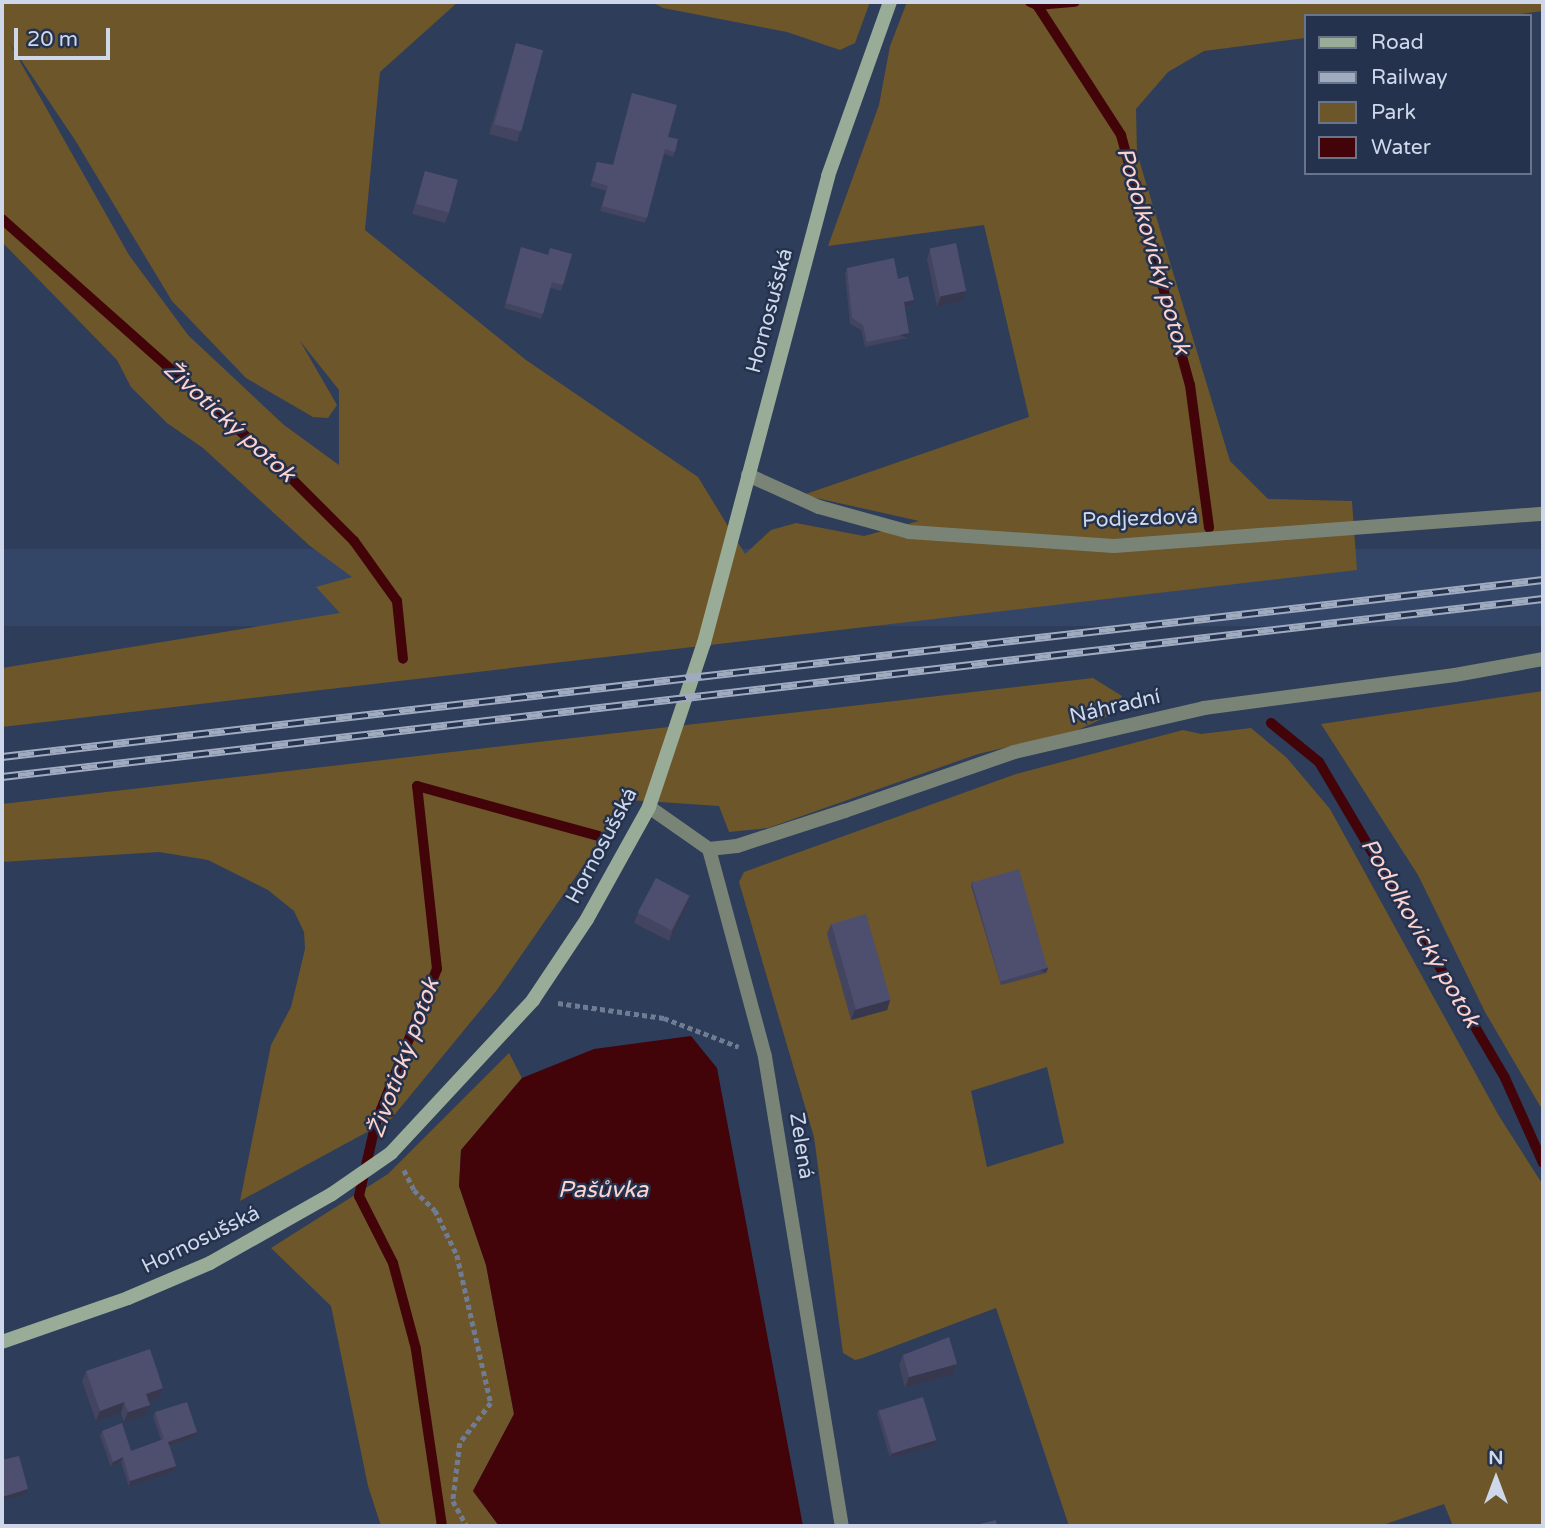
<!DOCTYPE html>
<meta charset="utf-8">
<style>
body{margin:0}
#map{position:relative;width:1545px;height:1528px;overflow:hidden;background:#2e3d59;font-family:"Varela Round",sans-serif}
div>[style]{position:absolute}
.built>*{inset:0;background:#344668;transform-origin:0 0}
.green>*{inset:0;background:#6d5629}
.water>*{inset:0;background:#420409}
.stream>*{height:10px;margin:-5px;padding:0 5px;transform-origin:5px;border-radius:5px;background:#420409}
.path>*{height:4.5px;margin-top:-2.25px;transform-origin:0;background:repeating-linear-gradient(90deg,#707c94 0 5px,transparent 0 8.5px)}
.street>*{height:14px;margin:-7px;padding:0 7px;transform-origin:7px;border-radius:7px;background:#798477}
.secondary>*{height:14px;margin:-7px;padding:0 7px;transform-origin:7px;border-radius:7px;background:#99ac98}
.rail>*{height:8px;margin-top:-4px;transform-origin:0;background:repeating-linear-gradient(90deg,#24324d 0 16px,#a0abc0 0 32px);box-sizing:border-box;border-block:2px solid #a0abc0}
.wall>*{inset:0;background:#43445f}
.shaded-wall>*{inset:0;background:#37374e;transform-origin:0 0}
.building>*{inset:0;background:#4e4f6f;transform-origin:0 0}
span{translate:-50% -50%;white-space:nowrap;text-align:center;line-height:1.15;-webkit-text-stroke:5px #24324d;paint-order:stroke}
.street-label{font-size:21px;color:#cfd8ea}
.water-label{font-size:23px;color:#fdd2cf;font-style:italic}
.frame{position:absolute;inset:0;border:4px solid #cfd8ea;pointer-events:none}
.legend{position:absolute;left:1304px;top:14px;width:228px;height:161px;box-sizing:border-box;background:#24324d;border:2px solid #68748c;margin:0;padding:9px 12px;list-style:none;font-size:21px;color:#cfd8ea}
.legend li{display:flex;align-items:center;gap:14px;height:35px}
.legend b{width:35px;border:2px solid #68748c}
.north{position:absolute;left:1461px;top:1444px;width:70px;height:70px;-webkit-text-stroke:5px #24324d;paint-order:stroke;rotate:0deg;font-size:19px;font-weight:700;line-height:28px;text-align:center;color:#cfd8ea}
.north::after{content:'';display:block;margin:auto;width:24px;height:32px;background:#cfd8ea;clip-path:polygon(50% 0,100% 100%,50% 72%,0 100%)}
.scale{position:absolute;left:14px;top:28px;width:96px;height:32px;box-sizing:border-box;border:4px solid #cfd8ea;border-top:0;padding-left:9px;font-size:21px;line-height:24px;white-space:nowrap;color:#cfd8ea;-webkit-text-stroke:5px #24324d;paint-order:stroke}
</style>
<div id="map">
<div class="built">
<i style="left:1543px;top:549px;width:77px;height:1551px;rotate:90deg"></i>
</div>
<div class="green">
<i style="clip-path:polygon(evenodd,2px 2px,458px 2px,380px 72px,365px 230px,526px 360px,698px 477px,745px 554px,771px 530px,796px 523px,864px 536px,919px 521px,803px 495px,1029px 417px,984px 225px,828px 246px,879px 105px,890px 46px,907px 2px,1543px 2px,1543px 11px,1505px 16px,1305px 16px,1305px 38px,1204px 51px,1168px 72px,1136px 109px,1137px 153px,1230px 461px,1268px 499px,1352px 501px,1357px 570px,2px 727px,2px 668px,340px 613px,316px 587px,352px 577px,310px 546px,203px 448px,167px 423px,131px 387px,117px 360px,2px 242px,2px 2px,9px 42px,75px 140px,172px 301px,246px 378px,313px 417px,328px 418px,337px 405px,300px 341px,339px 390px,339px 465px,284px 425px,188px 335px,129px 255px,9px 42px)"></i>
<i style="clip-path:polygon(652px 2px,870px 2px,855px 43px,840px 50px,787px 32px,663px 8px)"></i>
<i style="clip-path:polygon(1093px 678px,1122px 696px,1110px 715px,1076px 731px,978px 754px,768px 828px,729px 832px,719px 806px,629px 800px,497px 990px,391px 1119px,240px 1201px,271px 1045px,291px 1007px,305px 949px,304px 932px,294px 911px,268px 890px,208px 860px,159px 852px,2px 862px,2px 804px)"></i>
<i style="clip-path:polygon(1543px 691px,1543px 1111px,1485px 1012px,1418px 875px,1321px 724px)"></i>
<i style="clip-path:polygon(evenodd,1251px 728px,1287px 758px,1330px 809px,1499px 1116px,1543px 1185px,1543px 1526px,1453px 1526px,1444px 1504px,1380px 1526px,1069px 1526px,996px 1308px,863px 1358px,855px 1360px,843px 1353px,814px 1137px,739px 882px,744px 872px,1016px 774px,1183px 730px,1201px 734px,1251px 728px,1047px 1067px,1064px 1143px,987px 1167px,971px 1091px,1047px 1067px)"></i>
<i style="clip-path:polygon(509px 1053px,522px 1078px,461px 1150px,459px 1186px,486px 1265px,514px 1414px,473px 1491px,499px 1526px,381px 1526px,368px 1486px,331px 1306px,271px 1248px,388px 1174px)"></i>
</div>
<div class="water">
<i style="clip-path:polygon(691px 1036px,717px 1068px,803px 1526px,499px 1526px,473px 1491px,514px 1414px,486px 1265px,459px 1186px,461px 1150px,522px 1078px,594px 1049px)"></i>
</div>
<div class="stream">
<i style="left:1030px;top:2px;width:8px;rotate:23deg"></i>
<i style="left:1037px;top:5px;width:155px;rotate:57.1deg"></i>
<i style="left:1121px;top:135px;width:259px;rotate:74.6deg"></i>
<i style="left:1190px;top:385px;width:144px;rotate:82.4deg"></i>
<i style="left:1037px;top:5px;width:38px;rotate:-5deg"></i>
<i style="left:2px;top:219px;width:365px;rotate:41.7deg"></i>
<i style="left:275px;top:462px;width:112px;rotate:45deg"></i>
<i style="left:354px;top:541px;width:74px;rotate:54.4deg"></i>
<i style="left:397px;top:601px;width:58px;rotate:84.1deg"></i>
<i style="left:1271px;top:723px;width:62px;rotate:39.1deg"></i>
<i style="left:1319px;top:762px;width:367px;rotate:59.5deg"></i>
<i style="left:1505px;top:1078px;width:93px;rotate:65.9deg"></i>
<i style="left:442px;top:1526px;width:179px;rotate:-98.4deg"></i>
<i style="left:416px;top:1349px;width:89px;rotate:-105deg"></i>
<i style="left:393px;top:1263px;width:75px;rotate:-116.9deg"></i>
<i style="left:359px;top:1196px;width:76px;rotate:-77.1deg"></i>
<i style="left:376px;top:1122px;width:165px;rotate:-68.3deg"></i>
<i style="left:437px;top:969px;width:184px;rotate:-96.2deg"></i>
<i style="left:417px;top:786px;width:188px;rotate:15.4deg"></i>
</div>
<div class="path">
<i style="left:558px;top:1003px;width:107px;rotate:8.1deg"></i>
<i style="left:664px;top:1018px;width:80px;rotate:21.1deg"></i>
<i style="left:404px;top:1170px;width:22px;rotate:63deg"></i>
<i style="left:414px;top:1190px;width:29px;rotate:44deg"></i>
<i style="left:435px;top:1210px;width:50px;rotate:63.9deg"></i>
<i style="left:457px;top:1255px;width:152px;rotate:77.1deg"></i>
<i style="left:491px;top:1403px;width:51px;rotate:127.8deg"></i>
<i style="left:460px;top:1443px;width:58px;rotate:96.9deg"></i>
<i style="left:453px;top:1501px;width:29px;rotate:61deg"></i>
</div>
<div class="street">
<i style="left:748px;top:475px;width:78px;rotate:24.3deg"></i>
<i style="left:819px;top:507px;width:93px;rotate:15.5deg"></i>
<i style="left:909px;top:532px;width:205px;rotate:3.9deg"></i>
<i style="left:1114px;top:546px;width:430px;rotate:-4.3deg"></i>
<i style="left:649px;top:807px;width:73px;rotate:35deg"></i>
<i style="left:709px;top:849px;width:215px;rotate:74.9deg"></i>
<i style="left:765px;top:1057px;width:475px;rotate:80.7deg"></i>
<i style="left:709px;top:849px;width:28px;rotate:-6deg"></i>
<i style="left:737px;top:846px;width:114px;rotate:-18deg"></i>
<i style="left:845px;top:811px;width:179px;rotate:-19.2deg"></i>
<i style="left:1014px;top:752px;width:195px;rotate:-13deg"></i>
<i style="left:1204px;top:708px;width:253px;rotate:-7.5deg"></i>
<i style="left:1455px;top:675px;width:89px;rotate:-10.3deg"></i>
</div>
<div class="secondary">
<i style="left:2px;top:1342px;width:133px;rotate:-19.2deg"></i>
<i style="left:128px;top:1298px;width:89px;rotate:-23.1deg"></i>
<i style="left:210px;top:1263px;width:140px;rotate:-29.5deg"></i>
<i style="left:332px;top:1194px;width:72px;rotate:-34.8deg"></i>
<i style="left:391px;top:1153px;width:209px;rotate:-47.1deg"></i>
<i style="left:533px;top:1000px;width:97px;rotate:-56.3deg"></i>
<i style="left:587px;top:919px;width:128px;rotate:-61deg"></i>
<i style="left:649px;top:807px;width:173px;rotate:-71.5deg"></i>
<i style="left:704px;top:643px;width:483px;rotate:-75.1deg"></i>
<i style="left:828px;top:176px;width:185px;rotate:-70.4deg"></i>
</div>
<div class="rail">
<i style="left:2px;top:757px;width:1551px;rotate:-6.55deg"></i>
<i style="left:2px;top:777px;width:1551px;rotate:-6.59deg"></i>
</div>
<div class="wall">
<i style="clip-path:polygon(516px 43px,520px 132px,517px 142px,489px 134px)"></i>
<i style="clip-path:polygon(668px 137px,675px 152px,673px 157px,664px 154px,645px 223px,600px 211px,606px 191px,590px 186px,597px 162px,613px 165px)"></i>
<i style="clip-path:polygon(425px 171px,449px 213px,445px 223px,412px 214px)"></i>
<i style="clip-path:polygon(521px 247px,548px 255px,572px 254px,561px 291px,550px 288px,541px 319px,504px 308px)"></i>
<i style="clip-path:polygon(930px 249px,962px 301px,937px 307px,927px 259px)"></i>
<i style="clip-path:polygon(847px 268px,898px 279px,912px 305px,904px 307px,909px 333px,907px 338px,865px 347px,861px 330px,850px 324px,845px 274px)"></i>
<i style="clip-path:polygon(972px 881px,1048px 968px,1046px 973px,1001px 985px,971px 886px)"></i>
<i style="clip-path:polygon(690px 896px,687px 907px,669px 941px,634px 923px,638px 913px)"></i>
<i style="clip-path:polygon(831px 924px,890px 1000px,887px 1010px,851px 1020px,827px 934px)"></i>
<i style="clip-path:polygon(903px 1355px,957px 1364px,953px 1374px,905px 1388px,899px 1365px)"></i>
<i style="clip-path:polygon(86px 1371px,163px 1388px,160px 1398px,149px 1402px,150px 1405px,146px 1415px,124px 1422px,121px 1413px,96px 1421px,82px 1381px)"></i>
<i style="clip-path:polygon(879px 1409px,936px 1440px,934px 1446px,890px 1458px,877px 1414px)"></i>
<i style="clip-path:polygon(155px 1412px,197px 1432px,195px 1437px,170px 1446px,176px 1466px,174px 1471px,129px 1487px,121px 1462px,111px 1467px,100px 1436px,102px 1431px,131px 1451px,161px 1440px,153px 1417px)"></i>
</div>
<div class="shaded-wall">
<i style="clip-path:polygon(966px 291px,962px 301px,937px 307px,941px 296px)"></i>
<i style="clip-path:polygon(914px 300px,912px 305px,902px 307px,904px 302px)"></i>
<i style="left:909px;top:333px;width:5px;height:43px;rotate:112deg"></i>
<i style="clip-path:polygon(690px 896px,687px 907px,669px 941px,673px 930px)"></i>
<i style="left:1048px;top:968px;width:5px;height:47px;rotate:112deg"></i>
<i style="clip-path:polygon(890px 1000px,887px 1010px,851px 1020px,855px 1010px)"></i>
<i style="clip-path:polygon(957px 1364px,953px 1374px,905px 1388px,909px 1377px)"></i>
<i style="clip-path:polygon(163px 1388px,160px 1398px,142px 1404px,146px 1394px)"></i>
<i style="clip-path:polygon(124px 1402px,121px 1413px,96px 1421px,100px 1411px)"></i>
<i style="clip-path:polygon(150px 1405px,146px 1415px,124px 1422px,128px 1412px)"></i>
<i style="clip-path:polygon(197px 1432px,195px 1437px,166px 1447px,168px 1442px)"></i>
<i style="clip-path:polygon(936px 1440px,934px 1446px,890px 1458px,892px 1453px)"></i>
<i style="clip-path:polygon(123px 1457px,121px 1462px,111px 1467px,113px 1462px)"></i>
<i style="clip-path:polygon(176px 1466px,174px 1471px,129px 1487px,130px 1481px)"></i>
<i style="clip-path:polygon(28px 1489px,26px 1494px,2px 1501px,2px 1497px)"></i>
</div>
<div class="building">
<i style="left:516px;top:43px;width:28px;height:84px;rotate:15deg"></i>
<i style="clip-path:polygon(632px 93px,677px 105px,668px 137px,678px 139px,675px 152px,665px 149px,647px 218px,602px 206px,608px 186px,592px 181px,597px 162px,613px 165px)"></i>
<i style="left:425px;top:171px;width:34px;height:34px;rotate:15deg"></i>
<i style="left:956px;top:243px;width:49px;height:27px;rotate:78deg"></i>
<i style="clip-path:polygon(521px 247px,548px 255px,550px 248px,572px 254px,563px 285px,552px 282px,543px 314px,506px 303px)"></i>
<i style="clip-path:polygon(894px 258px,898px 279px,908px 276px,914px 300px,904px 302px,909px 333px,867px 342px,863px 325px,852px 318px,847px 268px)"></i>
<i style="left:1019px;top:869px;width:103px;height:49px;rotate:74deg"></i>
<i style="left:656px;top:878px;width:38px;height:39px;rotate:28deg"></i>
<i style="left:866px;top:914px;width:89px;height:36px;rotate:74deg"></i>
<i style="clip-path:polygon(949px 1337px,957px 1364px,909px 1377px,903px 1355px)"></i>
<i style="clip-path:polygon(150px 1349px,163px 1388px,146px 1394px,150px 1405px,128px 1412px,124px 1402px,100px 1411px,86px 1371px)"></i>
<i style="left:923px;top:1397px;width:45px;height:46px;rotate:73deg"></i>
<i style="clip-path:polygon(187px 1402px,197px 1432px,168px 1442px,176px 1466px,130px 1481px,123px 1457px,113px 1462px,102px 1431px,122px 1423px,131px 1451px,164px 1439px,155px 1412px)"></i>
<i style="clip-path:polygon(19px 1456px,28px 1489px,2px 1497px,2px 1460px)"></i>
<i style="clip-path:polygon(996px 1520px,997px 1526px,972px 1526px)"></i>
</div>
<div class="street-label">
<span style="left:770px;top:311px;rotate:-75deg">Hornosušská</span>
<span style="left:1140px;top:519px;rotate:-2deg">Podjezdová</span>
<span style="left:1115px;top:707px;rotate:-13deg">Náhradní</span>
<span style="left:602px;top:846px;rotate:-62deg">Hornosušská</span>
<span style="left:801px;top:1146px;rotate:81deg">Zelená</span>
<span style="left:201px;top:1240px;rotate:-26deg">Hornosušská</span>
</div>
<div class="water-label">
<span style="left:1153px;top:251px;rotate:74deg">Podolkovický potok</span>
<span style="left:229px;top:422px;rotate:42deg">Životický potok</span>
<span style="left:1420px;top:933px;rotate:60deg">Podolkovický potok</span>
<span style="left:404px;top:1058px;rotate:-70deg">Životický potok</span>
<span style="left:603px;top:1190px">Pašůvka</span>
</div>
<div class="frame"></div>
<ul class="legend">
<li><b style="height:9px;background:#99ac98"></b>Road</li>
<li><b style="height:9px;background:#a0abc0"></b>Railway</li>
<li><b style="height:19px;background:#6d5629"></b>Park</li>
<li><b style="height:19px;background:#420409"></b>Water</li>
</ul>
<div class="north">N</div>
<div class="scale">20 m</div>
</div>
